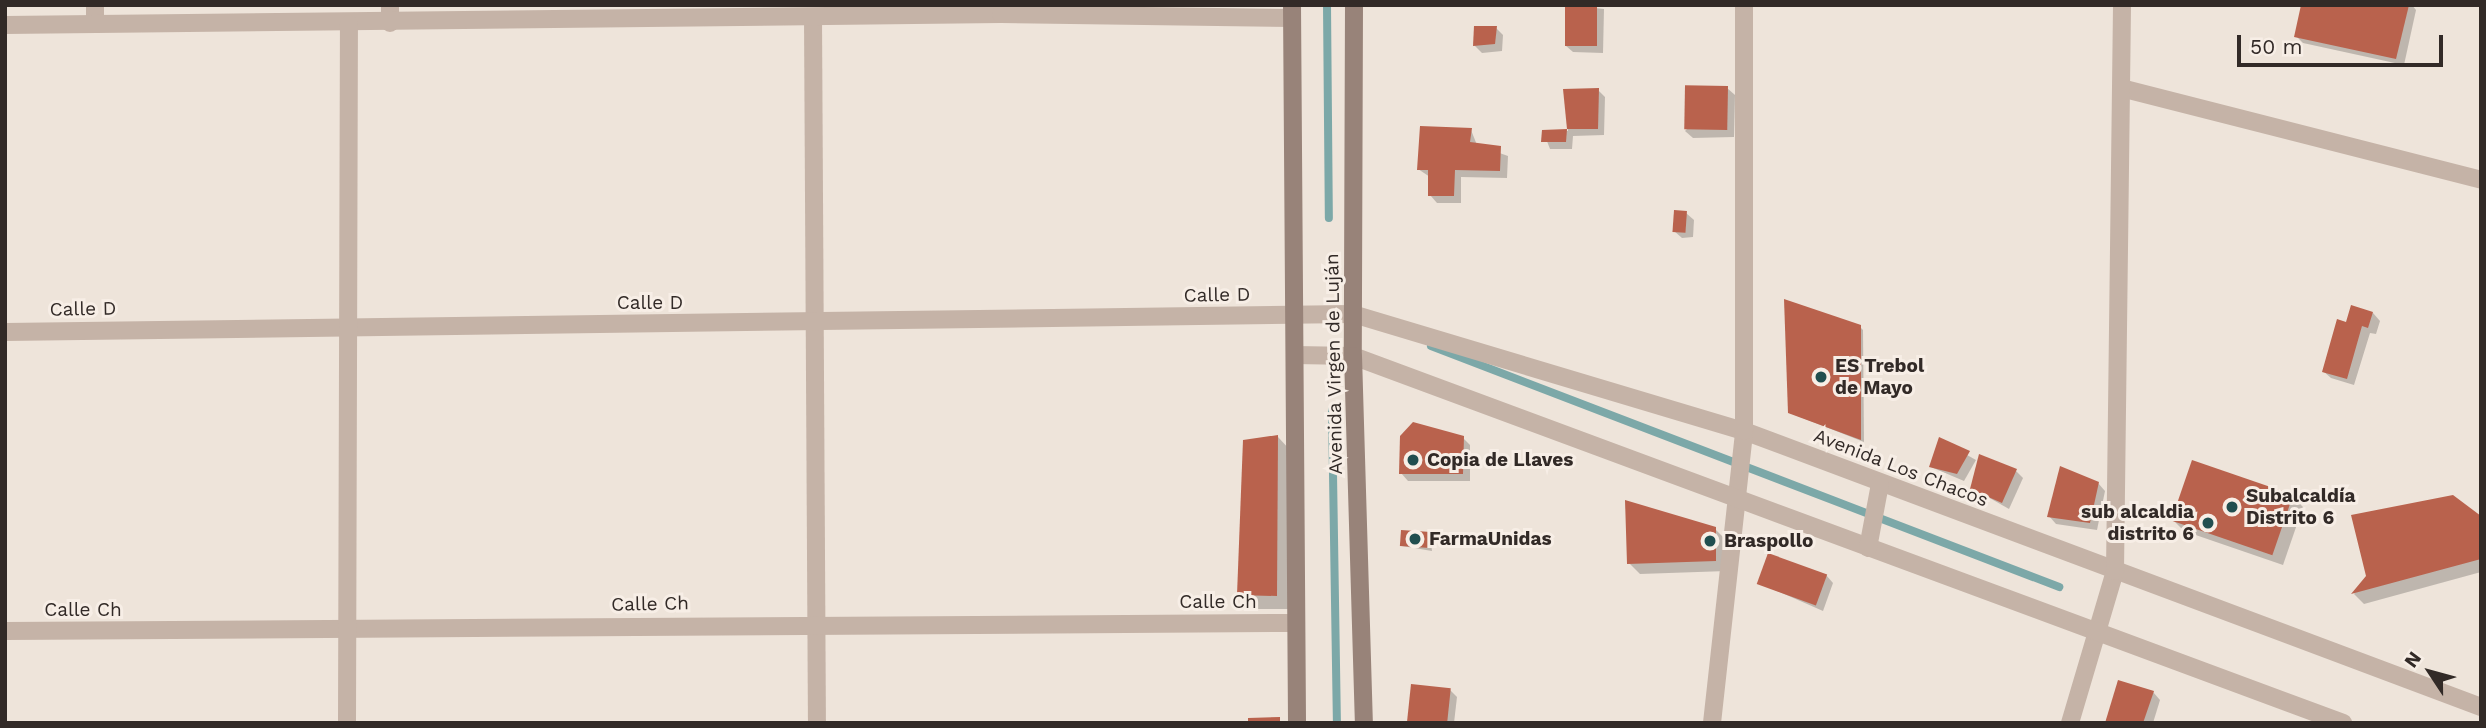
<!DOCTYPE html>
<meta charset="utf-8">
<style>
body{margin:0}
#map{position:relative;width:2486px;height:728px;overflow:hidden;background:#eee4da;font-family:"Work Sans",sans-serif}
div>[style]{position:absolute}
.shadow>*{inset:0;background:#0003}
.stream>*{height:8px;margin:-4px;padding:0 4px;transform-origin:4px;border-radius:4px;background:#7ca8a8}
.building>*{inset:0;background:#b9624d;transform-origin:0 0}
.minor>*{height:18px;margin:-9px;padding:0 9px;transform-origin:9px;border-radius:9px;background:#c5b3a7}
.tertiary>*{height:18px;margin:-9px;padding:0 9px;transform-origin:9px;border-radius:9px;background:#c5b3a7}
.secondary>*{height:18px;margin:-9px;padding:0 9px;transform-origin:9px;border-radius:9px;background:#988379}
.dots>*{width:19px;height:19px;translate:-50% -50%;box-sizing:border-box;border:4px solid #f7eee6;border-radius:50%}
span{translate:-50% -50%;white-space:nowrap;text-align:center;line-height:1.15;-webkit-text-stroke:6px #f7eee6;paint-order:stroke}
.street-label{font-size:19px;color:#322a27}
.poi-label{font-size:19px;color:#322a27;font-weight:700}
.left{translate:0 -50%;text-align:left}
.right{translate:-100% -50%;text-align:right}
.frame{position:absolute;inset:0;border:7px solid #322a27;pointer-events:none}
.north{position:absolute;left:2395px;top:637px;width:70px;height:70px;-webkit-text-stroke:5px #f7eee6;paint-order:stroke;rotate:306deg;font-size:19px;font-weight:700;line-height:28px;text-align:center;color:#322a27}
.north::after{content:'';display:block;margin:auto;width:24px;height:32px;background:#322a27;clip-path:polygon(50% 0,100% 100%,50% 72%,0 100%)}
.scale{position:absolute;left:2237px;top:35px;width:206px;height:32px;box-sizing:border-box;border:4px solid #322a27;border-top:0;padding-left:9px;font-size:21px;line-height:24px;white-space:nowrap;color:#322a27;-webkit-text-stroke:5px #f7eee6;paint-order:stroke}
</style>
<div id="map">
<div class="shadow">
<i style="clip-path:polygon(1567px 5px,1604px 9px,1603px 53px,1573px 52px,1565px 45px)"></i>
<i style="clip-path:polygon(2303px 5px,2412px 5px,2416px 10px,2404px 65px,2303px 43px,2296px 36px)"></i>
<i style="clip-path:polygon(1496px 28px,1503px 35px,1502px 51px,1482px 53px,1474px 45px)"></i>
<i style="clip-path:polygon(1727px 88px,1735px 95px,1734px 137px,1693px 138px,1685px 131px)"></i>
<i style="clip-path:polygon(1598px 90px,1605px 97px,1604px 135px,1573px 136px,1572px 149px,1550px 149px,1543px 131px,1568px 131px,1565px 91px)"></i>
<i style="clip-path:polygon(1471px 130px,1477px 145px,1508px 156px,1507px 178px,1461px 177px,1461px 203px,1437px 203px,1430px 195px,1430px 177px,1418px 169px)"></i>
<i style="clip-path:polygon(1686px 213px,1694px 220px,1693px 237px,1682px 238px,1674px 231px)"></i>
<i style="clip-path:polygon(2373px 313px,2380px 321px,2376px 334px,2370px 333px,2354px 385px,2331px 378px,2323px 371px,2347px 324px)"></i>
<i style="clip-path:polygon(1860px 327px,1863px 330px,1864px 442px,1790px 413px)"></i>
<i style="clip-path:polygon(1278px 437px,1291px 451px,1290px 609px,1253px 609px,1239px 595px)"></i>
<i style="clip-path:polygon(1463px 438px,1470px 445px,1470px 481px,1408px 481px,1401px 473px)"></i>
<i style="clip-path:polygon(1940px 440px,1976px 460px,1964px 481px,1931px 467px)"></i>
<i style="clip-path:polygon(2016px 471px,2023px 478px,2009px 509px,1972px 488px)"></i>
<i style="clip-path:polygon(2098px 483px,2105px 491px,2097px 530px,2056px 524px,2049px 516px)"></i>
<i style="clip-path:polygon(2292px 496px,2303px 507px,2283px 565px,2184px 531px,2173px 520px)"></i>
<i style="clip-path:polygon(2481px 518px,2481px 572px,2364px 604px,2354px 594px,2368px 576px)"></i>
<i style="clip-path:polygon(1715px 529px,1726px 540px,1727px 571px,1640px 574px,1629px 563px)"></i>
<i style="clip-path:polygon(1430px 534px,1432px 551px,1402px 546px)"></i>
<i style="clip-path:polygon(1826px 575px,1833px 583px,1823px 611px,1759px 583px)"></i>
<i style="clip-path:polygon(1450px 690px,1457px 697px,1454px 723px,1408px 723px)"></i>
<i style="clip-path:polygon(2153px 692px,2160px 700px,2153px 723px,2107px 723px)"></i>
</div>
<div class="stream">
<i style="left:1327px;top:5px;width:213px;rotate:89.5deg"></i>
<i style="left:1431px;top:346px;width:673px;rotate:20.99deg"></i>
<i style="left:1332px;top:410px;width:313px;rotate:89.1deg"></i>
</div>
<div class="building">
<i style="left:1565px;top:5px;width:32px;height:41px"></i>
<i style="clip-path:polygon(2301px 5px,2409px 5px,2396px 59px,2294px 37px)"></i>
<i style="clip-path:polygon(1474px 26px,1497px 26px,1495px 44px,1473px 46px)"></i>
<i style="left:1728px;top:86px;width:44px;height:43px;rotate:91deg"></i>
<i style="clip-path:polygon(1599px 88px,1598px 129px,1567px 129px,1563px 89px)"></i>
<i style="clip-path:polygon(1420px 126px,1472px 128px,1470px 142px,1501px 146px,1500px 171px,1455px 170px,1454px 196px,1428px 196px,1428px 170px,1417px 170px)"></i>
<i style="clip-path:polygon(1567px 129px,1566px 142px,1541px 142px,1542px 130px)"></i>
<i style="left:1674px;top:210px;width:13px;height:22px;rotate:4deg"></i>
<i style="clip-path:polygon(1784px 299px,1861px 325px,1861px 440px,1788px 413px)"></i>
<i style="clip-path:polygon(2351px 305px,2373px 312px,2368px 328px,2362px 326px,2347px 379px,2322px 372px,2337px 319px,2346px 322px)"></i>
<i style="clip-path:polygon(1413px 422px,1464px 436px,1463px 474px,1399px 474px,1400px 436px)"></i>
<i style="clip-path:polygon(1278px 435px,1277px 596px,1237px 595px,1243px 440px)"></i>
<i style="clip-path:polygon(1939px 437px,1970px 451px,1957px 474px,1929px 467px)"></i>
<i style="clip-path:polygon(1979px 454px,2017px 469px,2002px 503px,1970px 489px)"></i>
<i style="left:2192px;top:460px;width:107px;height:64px;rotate:19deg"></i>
<i style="clip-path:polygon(2060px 466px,2099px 482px,2090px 523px,2047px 517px)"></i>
<i style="clip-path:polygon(2453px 495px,2481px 516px,2481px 559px,2351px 594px,2366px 576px,2351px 515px)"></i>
<i style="clip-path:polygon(1625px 500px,1716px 527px,1716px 561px,1627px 564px)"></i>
<i style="left:1401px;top:530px;width:30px;height:16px;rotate:4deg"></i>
<i style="left:1768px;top:553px;width:63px;height:33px;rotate:20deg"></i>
<i style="clip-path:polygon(2118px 680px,2154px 691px,2143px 723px,2105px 723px)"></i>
<i style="left:1411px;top:684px;width:40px;height:39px;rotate:6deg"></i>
<i style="clip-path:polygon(1280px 717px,1280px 723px,1248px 723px,1248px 718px)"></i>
</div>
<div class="minor">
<i style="left:95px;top:5px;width:18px;rotate:90deg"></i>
<i style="left:813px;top:17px;width:706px;rotate:89.68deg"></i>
<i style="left:390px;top:23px;width:18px;rotate:-90deg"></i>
<i style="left:5px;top:25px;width:996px;rotate:-0.63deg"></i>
<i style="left:1001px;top:14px;width:291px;rotate:0.8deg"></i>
<i style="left:2125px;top:89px;width:367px;rotate:14.3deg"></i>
<i style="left:5px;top:332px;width:1348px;rotate:-0.77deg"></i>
<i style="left:1353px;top:314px;width:408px;rotate:16.7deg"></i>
<i style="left:1744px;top:431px;width:787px;rotate:20.53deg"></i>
<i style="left:5px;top:631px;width:1291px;rotate:-0.36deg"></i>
<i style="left:347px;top:723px;width:699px;rotate:-89.84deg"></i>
<i style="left:1712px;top:723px;width:294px;rotate:-83.7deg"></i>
<i style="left:1744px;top:431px;width:426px;rotate:-90deg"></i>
<i style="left:2070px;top:723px;width:159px;rotate:-73.5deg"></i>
<i style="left:2115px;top:571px;width:566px;rotate:-89.29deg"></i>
</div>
<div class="tertiary">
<i style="left:1295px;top:355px;width:58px;rotate:1deg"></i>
<i style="left:1353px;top:356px;width:1056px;rotate:20.34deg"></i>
<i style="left:1868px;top:548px;width:65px;rotate:-79.4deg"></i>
</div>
<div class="secondary">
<i style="left:1292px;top:5px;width:718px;rotate:89.6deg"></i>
<i style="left:1354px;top:5px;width:351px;rotate:90.2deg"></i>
<i style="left:1353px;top:356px;width:367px;rotate:88.3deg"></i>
</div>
<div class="dots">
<i style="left:1821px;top:377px;background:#214e4f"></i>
<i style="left:1413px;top:460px;background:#214e4f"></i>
<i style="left:2232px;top:507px;background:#214e4f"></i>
<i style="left:2208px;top:523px;background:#214e4f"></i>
<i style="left:1415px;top:539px;background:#214e4f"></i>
<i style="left:1710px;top:541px;background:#214e4f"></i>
</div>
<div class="street-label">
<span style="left:1217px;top:295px;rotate:-1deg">Calle D</span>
<span style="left:650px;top:303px">Calle D</span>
<span style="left:83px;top:309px;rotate:-1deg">Calle D</span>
<span style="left:1334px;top:364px;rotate:-91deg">Avenida Virgen de Luján</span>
<span style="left:1901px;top:468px;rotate:21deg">Avenida Los Chacos</span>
<span style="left:1218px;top:602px">Calle Ch</span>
<span style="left:650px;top:604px;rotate:-1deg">Calle Ch</span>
<span style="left:83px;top:610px">Calle Ch</span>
</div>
<div class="poi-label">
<span class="left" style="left:1835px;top:377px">ES Trebol<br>de Mayo</span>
<span class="left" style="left:1427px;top:460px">Copia de Llaves</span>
<span class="left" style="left:2246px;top:507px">Subalcaldía<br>Distrito 6</span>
<span class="right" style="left:2194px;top:523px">sub alcaldia<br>distrito 6</span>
<span class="left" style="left:1429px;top:539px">FarmaUnidas</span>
<span class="left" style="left:1724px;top:541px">Braspollo</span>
</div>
<div class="frame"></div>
<div class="north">N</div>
<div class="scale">50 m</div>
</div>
